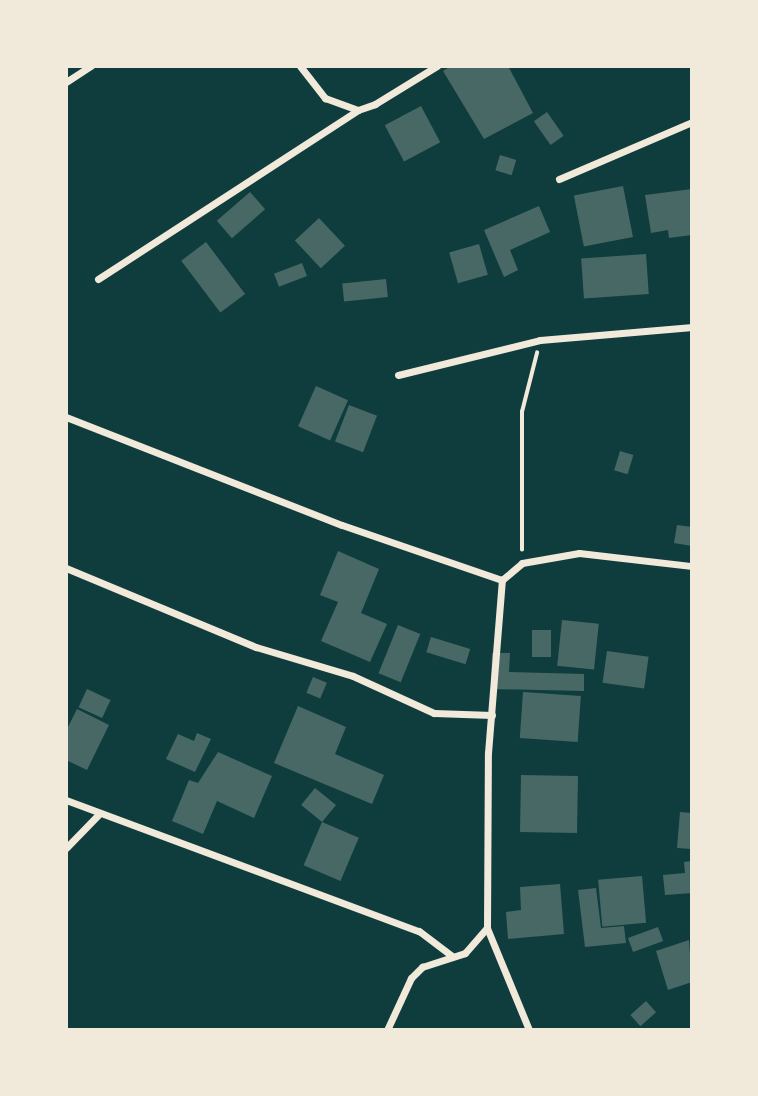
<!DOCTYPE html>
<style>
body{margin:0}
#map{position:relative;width:758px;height:1096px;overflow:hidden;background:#0f3d3e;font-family:"Asap Condensed",sans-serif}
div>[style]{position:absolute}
.building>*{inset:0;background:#486865;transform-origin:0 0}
.path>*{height:3.5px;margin:-1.75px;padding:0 1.75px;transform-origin:1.75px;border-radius:1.75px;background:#f1e9da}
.minor>*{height:7px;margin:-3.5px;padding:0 3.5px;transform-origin:3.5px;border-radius:3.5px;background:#f1e9da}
span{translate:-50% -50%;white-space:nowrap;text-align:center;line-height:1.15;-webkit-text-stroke:7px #f1e9da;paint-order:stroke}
.frame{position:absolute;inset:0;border:68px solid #f1e9da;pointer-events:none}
</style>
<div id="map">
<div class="building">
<i style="clip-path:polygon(451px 66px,508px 66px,533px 113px,484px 139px,443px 71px)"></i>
<i style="left:421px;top:106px;width:41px;height:41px;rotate:62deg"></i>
<i style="left:547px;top:112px;width:29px;height:16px;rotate:55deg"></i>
<i style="left:500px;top:155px;width:17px;height:16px;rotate:17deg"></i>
<i style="left:623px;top:186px;width:52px;height:50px;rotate:79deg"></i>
<i style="clip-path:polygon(692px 189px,692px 235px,669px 238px,668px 230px,651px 233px,645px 195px)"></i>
<i style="left:250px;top:192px;width:23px;height:44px;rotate:49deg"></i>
<i style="clip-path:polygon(539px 206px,550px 232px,510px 250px,518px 270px,504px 277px,484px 230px)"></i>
<i style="left:319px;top:218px;width:38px;height:33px;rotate:47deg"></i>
<i style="left:206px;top:242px;width:65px;height:31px;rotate:53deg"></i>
<i style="left:479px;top:244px;width:32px;height:31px;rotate:74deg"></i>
<i style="left:646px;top:254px;width:40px;height:65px;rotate:86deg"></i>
<i style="left:302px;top:263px;width:14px;height:30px;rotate:69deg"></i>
<i style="left:386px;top:279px;width:18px;height:44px;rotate:84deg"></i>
<i style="left:316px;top:386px;width:35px;height:44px;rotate:24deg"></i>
<i style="left:349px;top:405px;width:30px;height:39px;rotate:21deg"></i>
<i style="left:620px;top:451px;width:14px;height:20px;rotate:17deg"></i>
<i style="clip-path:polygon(677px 525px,692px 527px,692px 546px,674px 543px)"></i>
<i style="clip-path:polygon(338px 551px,379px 569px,361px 613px,387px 624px,370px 662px,321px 641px,338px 602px,320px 595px)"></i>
<i style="left:562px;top:620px;width:37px;height:46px;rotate:6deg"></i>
<i style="left:398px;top:625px;width:24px;height:52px;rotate:22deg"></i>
<i style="left:551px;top:630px;width:27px;height:19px;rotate:90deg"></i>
<i style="left:431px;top:637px;width:41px;height:16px;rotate:17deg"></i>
<i style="left:607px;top:651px;width:42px;height:32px;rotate:8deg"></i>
<i style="clip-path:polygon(492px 653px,510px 653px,509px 672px,584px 674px,584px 691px,491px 689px)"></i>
<i style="left:313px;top:677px;width:15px;height:17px;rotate:23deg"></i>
<i style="left:87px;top:689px;width:26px;height:20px;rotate:25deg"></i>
<i style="left:523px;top:692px;width:58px;height:46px;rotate:4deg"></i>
<i style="clip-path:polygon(298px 706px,346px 727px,335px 754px,384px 775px,372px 804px,274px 763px)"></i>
<i style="clip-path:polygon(77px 709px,109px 725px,87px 770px,66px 760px,66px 731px)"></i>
<i style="clip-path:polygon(197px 733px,211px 739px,195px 772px,166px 759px,178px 734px,194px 741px)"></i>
<i style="clip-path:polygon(218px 752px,272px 776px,254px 818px,217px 801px,203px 834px,172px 821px,189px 780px,198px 783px)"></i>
<i style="left:521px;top:775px;width:57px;height:57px;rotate:1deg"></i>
<i style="left:315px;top:788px;width:27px;height:22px;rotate:39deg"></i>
<i style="clip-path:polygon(680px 812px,692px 813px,692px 849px,677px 848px)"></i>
<i style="left:322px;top:822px;width:40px;height:47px;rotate:23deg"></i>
<i style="clip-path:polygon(692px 861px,692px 893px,665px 895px,663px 875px,685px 873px,684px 862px)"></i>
<i style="left:642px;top:876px;width:47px;height:44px;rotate:85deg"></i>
<i style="clip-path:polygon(560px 884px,564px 934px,508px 939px,506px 912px,521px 910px,520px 887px)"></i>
<i style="clip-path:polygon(596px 888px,601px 928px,624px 926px,626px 943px,585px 947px,578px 890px)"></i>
<i style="left:658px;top:927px;width:15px;height:32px;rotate:70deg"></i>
<i style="clip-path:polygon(689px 940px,692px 982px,668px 990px,656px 951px)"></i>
<i style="left:646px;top:1001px;width:15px;height:21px;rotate:48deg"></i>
</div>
<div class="path">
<i style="left:522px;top:550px;width:138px;rotate:-90deg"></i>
<i style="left:522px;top:412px;width:61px;rotate:-75.7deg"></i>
</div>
<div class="minor">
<i style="left:300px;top:66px;width:41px;rotate:52deg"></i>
<i style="left:325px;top:98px;width:35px;rotate:20deg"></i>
<i style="left:66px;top:82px;width:30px;rotate:-33deg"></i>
<i style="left:559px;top:179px;width:145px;rotate:-23.2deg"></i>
<i style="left:98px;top:279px;width:310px;rotate:-33deg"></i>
<i style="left:358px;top:110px;width:18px;rotate:-19deg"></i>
<i style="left:375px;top:104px;width:73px;rotate:-31.5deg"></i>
<i style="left:398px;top:375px;width:146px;rotate:-13.8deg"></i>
<i style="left:540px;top:340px;width:153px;rotate:-4.9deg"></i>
<i style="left:66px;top:417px;width:296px;rotate:21.4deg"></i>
<i style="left:342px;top:525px;width:169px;rotate:19deg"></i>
<i style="left:66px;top:568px;width:206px;rotate:22.6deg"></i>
<i style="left:256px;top:647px;width:101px;rotate:16.6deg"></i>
<i style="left:353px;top:676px;width:89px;rotate:24.6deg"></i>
<i style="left:434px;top:713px;width:58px;rotate:2deg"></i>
<i style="left:66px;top:800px;width:377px;rotate:20.4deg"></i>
<i style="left:419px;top:931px;width:41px;rotate:37.1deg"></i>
<i style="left:66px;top:848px;width:46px;rotate:-45.9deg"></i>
<i style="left:487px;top:928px;width:110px;rotate:67.6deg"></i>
<i style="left:387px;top:1030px;width:57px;rotate:-65.2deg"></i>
<i style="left:411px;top:978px;width:16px;rotate:-45deg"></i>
<i style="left:422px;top:967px;width:45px;rotate:-18deg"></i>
<i style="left:465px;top:953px;width:33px;rotate:-49deg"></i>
<i style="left:487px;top:928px;width:175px;rotate:-89.7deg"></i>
<i style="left:488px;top:753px;width:174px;rotate:-85.4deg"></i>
<i style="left:502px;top:580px;width:26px;rotate:-40deg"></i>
<i style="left:522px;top:563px;width:58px;rotate:-10deg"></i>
<i style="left:579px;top:553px;width:114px;rotate:6.6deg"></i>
</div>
<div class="frame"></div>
</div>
